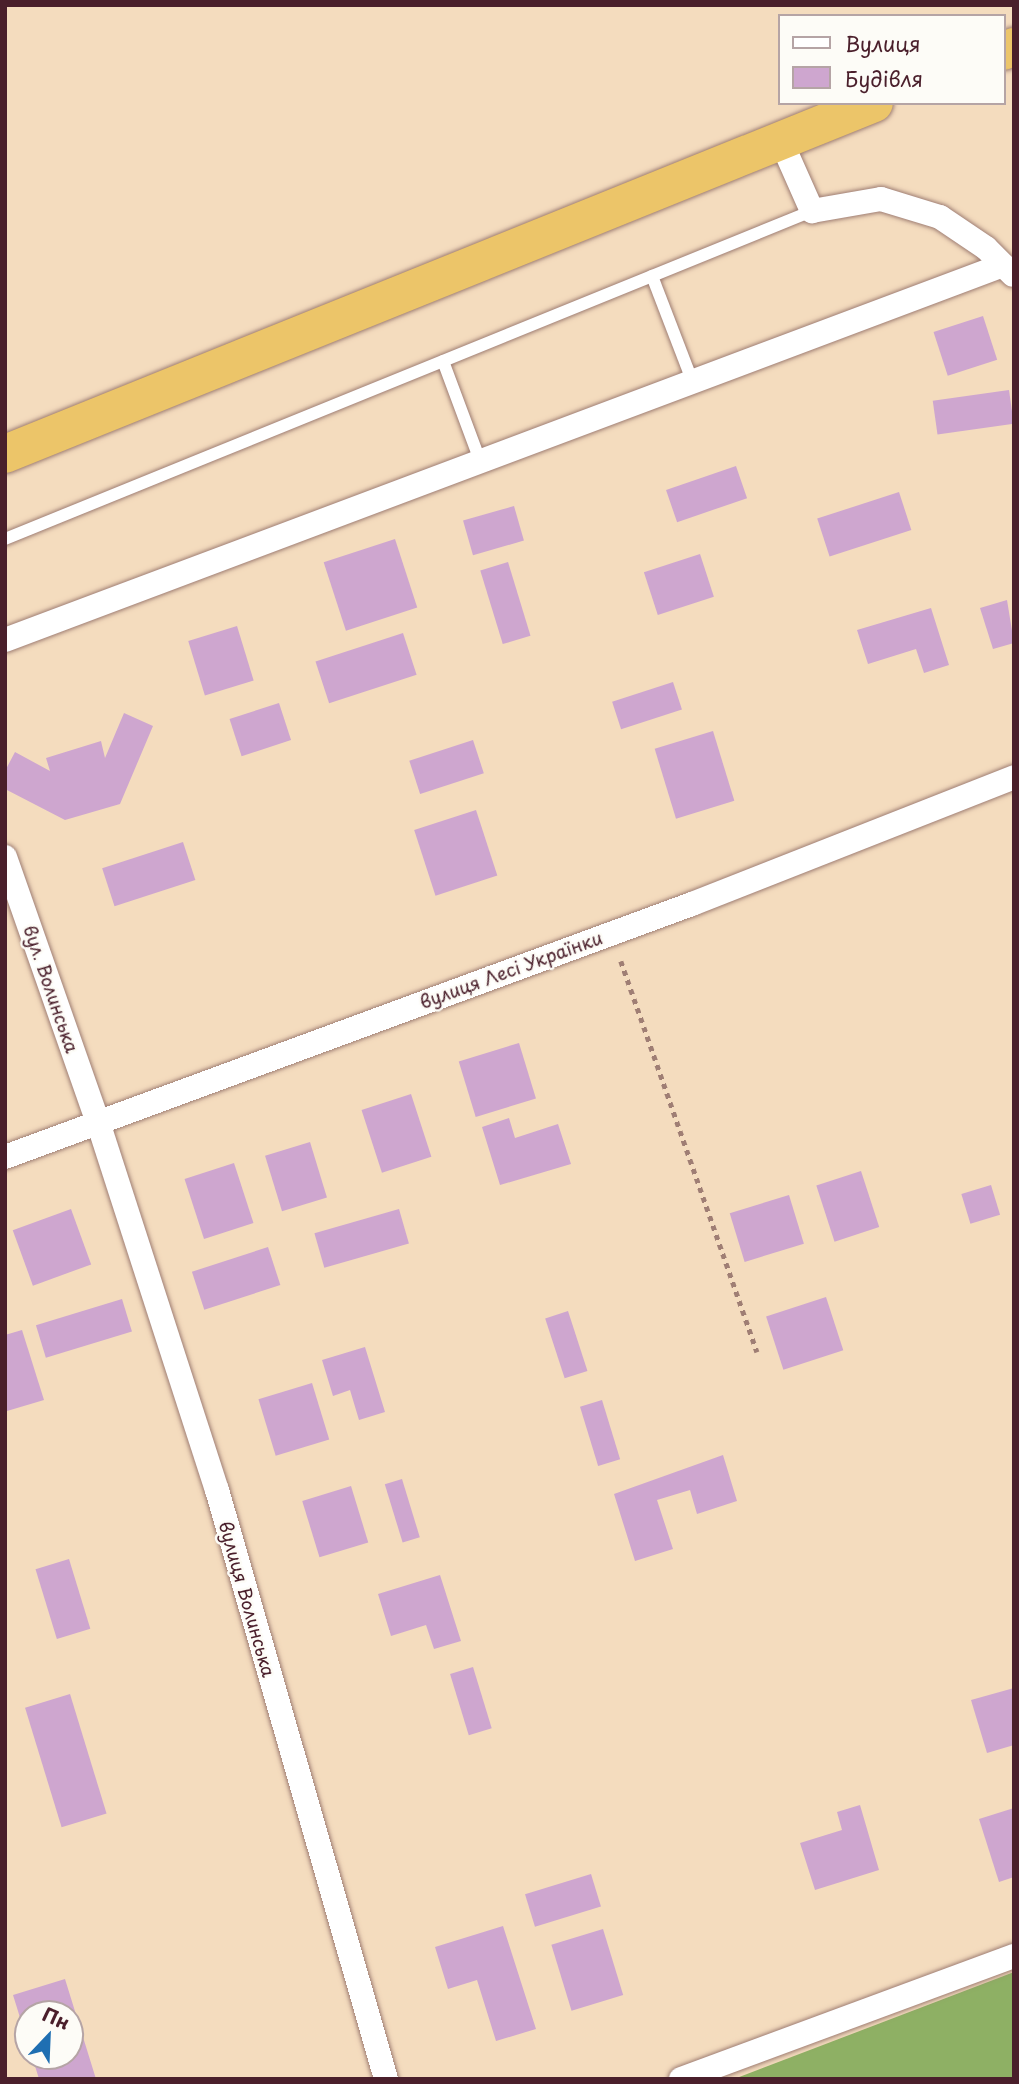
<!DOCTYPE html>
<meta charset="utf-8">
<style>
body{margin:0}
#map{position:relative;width:1019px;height:2084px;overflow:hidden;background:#f4dcbe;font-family:"Playpen Sans",sans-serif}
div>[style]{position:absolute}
.forest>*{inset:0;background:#8eb064}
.building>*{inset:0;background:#cea6cf;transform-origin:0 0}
.path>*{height:4.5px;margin-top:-2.25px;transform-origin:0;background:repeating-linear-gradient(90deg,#9f7e74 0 5px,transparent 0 10px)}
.roads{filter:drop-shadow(0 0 2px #9f7e74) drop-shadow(0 0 2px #9f7e74)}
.service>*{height:12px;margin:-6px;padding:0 6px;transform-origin:6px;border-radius:6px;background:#fff}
.minor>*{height:24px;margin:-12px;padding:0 12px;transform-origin:12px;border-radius:12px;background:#fff}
.trunk>*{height:38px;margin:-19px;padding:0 19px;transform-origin:19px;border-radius:19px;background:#ecc569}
span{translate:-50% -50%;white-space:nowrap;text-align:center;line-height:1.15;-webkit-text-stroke:5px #fdfcf7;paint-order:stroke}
.street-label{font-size:18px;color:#4a1f2b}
.frame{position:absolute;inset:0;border:7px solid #4a1f2b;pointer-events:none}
.legend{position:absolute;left:778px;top:14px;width:228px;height:91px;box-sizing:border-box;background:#fdfcf7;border:2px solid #b5a4a5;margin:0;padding:9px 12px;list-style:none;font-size:21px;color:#4a1f2b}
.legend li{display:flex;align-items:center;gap:14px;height:35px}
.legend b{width:35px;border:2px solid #b5a4a5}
.north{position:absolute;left:14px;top:2000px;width:70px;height:70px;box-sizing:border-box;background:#fdfcf7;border:2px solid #b5a4a5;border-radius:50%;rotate:23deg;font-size:19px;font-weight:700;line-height:28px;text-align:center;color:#4a1f2b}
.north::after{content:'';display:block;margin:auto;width:24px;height:32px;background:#1f6fb2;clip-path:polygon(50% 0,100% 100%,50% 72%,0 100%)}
</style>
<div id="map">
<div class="forest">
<i style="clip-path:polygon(1014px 1972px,1014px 2079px,734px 2079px)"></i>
</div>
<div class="building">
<i style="left:983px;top:316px;width:46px;height:52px;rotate:72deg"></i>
<i style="left:1009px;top:390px;width:34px;height:77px;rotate:82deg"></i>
<i style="left:736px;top:466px;width:34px;height:74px;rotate:71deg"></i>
<i style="left:899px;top:492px;width:40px;height:86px;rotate:72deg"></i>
<i style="left:514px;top:506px;width:36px;height:53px;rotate:74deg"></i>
<i style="left:395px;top:539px;width:72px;height:75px;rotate:72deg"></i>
<i style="left:700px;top:554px;width:45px;height:59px;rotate:72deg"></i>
<i style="left:508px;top:562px;width:77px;height:29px;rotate:73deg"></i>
<i style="clip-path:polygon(1007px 600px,1014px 643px,993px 649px,980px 608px)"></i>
<i style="clip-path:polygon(931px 608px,949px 665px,924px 673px,916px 649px,868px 664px,857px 630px)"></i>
<i style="left:237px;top:626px;width:57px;height:51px;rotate:73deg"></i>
<i style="left:403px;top:633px;width:44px;height:92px;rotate:72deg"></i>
<i style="left:673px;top:682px;width:29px;height:64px;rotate:72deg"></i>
<i style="left:279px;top:703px;width:39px;height:52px;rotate:72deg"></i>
<i style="clip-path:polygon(124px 713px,153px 726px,120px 804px,65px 820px,5px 789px,5px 771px,15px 752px,50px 771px,46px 758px,101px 741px,105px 758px)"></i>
<i style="left:713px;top:731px;width:73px;height:61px;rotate:73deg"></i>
<i style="left:473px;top:740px;width:35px;height:67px;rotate:72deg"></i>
<i style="left:476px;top:810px;width:69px;height:65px;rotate:72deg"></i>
<i style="left:183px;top:842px;width:40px;height:85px;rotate:72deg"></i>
<i style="left:519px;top:1043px;width:58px;height:63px;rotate:73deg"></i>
<i style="left:411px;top:1094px;width:66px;height:52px;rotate:72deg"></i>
<i style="clip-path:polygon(509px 1118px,515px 1138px,558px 1124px,571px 1164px,500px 1185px,482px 1127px)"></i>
<i style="left:310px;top:1142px;width:58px;height:47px;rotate:73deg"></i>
<i style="left:234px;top:1163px;width:63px;height:52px;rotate:72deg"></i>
<i style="left:861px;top:1171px;width:59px;height:47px;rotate:72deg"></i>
<i style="left:991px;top:1185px;width:31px;height:31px;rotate:73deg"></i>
<i style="left:789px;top:1195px;width:51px;height:62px;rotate:73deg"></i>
<i style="left:71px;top:1209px;width:59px;height:62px;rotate:70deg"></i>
<i style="left:399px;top:1209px;width:36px;height:88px;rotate:74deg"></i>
<i style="left:268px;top:1247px;width:40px;height:80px;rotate:72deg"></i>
<i style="left:826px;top:1297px;width:56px;height:63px;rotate:72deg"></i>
<i style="left:122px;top:1299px;width:34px;height:90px;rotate:73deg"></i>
<i style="left:568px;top:1311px;width:63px;height:24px;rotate:72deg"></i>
<i style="clip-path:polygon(22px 1330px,44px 1400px,7px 1411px,5px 1335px)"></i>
<i style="clip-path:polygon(365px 1347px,385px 1412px,359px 1420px,350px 1390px,333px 1396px,322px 1360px)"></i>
<i style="left:312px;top:1383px;width:59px;height:56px;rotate:73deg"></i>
<i style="left:602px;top:1400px;width:62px;height:23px;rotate:73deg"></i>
<i style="clip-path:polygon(723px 1455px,737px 1501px,697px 1514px,690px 1490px,657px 1500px,673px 1549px,635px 1561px,614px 1494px)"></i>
<i style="left:402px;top:1479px;width:61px;height:18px;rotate:73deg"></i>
<i style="left:351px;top:1486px;width:59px;height:51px;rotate:73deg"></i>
<i style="left:69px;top:1559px;width:73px;height:35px;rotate:73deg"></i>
<i style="clip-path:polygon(440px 1575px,461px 1641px,434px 1649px,426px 1625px,391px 1636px,378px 1594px)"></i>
<i style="left:473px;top:1667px;width:64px;height:24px;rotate:73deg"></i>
<i style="clip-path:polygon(1014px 1688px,1014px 1745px,987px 1753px,971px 1700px)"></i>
<i style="left:70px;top:1694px;width:125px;height:47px;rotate:73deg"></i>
<i style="clip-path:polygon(860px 1805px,879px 1870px,815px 1890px,800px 1843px,842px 1830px,837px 1812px)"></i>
<i style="clip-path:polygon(1014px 1808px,1014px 1877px,999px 1882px,979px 1819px)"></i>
<i style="left:591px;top:1874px;width:34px;height:69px;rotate:73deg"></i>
<i style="clip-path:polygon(503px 1926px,536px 2029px,496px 2041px,477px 1980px,448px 1989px,435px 1947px)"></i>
<i style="left:603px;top:1929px;width:69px;height:54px;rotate:73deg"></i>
<i style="clip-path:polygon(65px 1979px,96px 2079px,39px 2079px,32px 2056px,70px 2056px,70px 2014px,28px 2014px,27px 2040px,13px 1995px)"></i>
</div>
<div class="path">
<i style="left:621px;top:961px;width:414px;rotate:70.8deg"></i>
</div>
<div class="roads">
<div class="service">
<i style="left:652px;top:276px;width:115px;rotate:69deg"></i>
<i style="left:443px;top:361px;width:109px;rotate:69.6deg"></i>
<i style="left:5px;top:539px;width:871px;rotate:-22.12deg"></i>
</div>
<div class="minor">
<i style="left:781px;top:141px;width:77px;rotate:66.1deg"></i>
<i style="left:812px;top:211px;width:70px;rotate:-9.9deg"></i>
<i style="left:881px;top:199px;width:62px;rotate:17deg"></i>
<i style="left:940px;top:217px;width:55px;rotate:34deg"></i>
<i style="left:986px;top:248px;width:38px;rotate:45deg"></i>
<i style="left:5px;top:640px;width:1066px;rotate:-20.59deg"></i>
<i style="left:5px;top:857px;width:281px;rotate:70.7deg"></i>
<i style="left:98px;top:1122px;width:387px;rotate:72.1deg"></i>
<i style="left:217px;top:1490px;width:613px;rotate:73.99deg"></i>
<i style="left:5px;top:1157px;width:732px;rotate:-20.22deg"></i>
<i style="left:692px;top:904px;width:346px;rotate:-21.5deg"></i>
<i style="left:681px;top:2079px;width:355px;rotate:-20.3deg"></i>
</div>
<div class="trunk">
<i style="left:1003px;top:51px;width:12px;rotate:-20deg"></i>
<i style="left:5px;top:454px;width:937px;rotate:-21.99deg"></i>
</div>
</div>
<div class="street-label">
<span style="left:511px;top:970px;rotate:-20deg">вулиця Лесі Українки</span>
<span style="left:51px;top:989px;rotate:71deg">вул. Волинська</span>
<span style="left:247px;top:1599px;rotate:74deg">вулиця Волинська</span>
</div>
<div class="frame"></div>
<ul class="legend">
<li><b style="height:9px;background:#fff"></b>Вулиця</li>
<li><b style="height:19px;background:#cea6cf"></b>Будівля</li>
</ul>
<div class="north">Пн</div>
</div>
